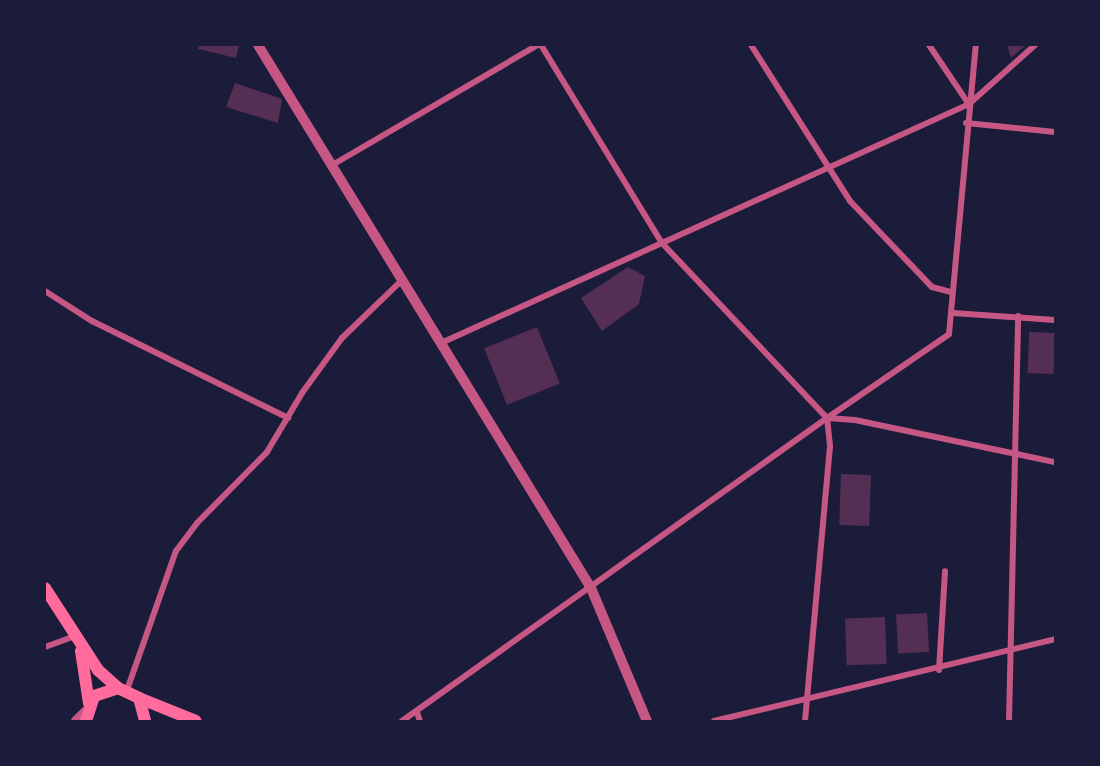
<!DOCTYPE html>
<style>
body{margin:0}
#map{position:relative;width:1100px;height:766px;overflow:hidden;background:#1b1b3a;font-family:"Fira Sans",sans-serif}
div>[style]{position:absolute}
.building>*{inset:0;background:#542f53;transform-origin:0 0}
.minor>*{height:6px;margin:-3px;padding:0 3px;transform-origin:3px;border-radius:3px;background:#c65784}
.tertiary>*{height:10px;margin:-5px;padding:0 5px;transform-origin:5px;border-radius:5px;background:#c65784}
.secondary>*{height:12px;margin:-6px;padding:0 6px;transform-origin:6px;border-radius:6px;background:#ff6b9d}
span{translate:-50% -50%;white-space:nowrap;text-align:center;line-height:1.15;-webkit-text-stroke:4.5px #1b1b3a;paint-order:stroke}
.frame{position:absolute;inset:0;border:46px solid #1b1b3a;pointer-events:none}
</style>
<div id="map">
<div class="building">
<i style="clip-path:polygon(199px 45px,239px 45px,236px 58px,198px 49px)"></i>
<i style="clip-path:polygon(1007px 45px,1026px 45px,1011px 58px)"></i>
<i style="clip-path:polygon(235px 83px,282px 99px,278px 123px,226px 107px)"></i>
<i style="clip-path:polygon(628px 267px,645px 276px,639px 304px,602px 331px,581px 298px)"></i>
<i style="left:537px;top:327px;width:61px;height:57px;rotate:68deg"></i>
<i style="left:1029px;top:332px;width:26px;height:41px;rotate:2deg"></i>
<i style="left:841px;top:474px;width:30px;height:51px;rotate:2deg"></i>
<i style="left:927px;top:613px;width:39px;height:31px;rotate:87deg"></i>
<i style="left:885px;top:617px;width:47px;height:40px;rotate:88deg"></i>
</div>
<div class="minor">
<i style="left:541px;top:45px;width:232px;rotate:58.6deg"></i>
<i style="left:662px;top:243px;width:241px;rotate:46.7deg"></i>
<i style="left:751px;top:45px;width:185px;rotate:57.6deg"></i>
<i style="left:850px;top:201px;width:119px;rotate:46.4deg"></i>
<i style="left:932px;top:287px;width:20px;rotate:15deg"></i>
<i style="left:929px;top:45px;width:70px;rotate:56.1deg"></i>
<i style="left:966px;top:123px;width:89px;rotate:5.8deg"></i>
<i style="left:334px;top:164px;width:236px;rotate:-30.3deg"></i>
<i style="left:45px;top:291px;width:56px;rotate:32.6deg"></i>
<i style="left:92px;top:321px;width:219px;rotate:26.3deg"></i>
<i style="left:953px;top:313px;width:102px;rotate:3.9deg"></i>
<i style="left:441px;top:343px;width:580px;rotate:-24.35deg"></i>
<i style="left:969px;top:104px;width:89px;rotate:-41.8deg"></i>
<i style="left:45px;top:647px;width:32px;rotate:-20deg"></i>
<i style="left:939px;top:670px;width:99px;rotate:-86.5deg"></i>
<i style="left:127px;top:690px;width:147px;rotate:-70.6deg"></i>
<i style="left:176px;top:551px;width:35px;rotate:-53deg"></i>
<i style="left:197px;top:523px;width:100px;rotate:-45.4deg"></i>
<i style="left:267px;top:452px;width:69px;rotate:-59.3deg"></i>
<i style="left:302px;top:393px;width:68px;rotate:-54deg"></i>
<i style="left:342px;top:338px;width:83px;rotate:-44deg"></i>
<i style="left:417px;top:712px;width:9px;rotate:72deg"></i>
<i style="left:402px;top:721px;width:522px;rotate:-35.49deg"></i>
<i style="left:827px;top:418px;width:28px;rotate:4deg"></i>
<i style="left:855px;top:420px;width:204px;rotate:11.9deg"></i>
<i style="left:714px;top:721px;width:351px;rotate:-13.5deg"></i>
<i style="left:805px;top:721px;width:276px;rotate:-84.8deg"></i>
<i style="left:830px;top:446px;width:28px;rotate:-96deg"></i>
<i style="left:827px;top:418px;width:148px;rotate:-34.5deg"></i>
<i style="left:949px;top:334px;width:290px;rotate:-84.7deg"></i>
<i style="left:1009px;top:721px;width:405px;rotate:-88.7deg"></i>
</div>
<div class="tertiary">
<i style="left:258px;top:45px;width:637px;rotate:58.48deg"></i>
<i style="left:591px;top:588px;width:144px;rotate:67.2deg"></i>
<i style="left:76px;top:721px;width:13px;rotate:-45deg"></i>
</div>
<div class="secondary">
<i style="left:45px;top:588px;width:98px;rotate:57.1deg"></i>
<i style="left:98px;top:670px;width:27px;rotate:42deg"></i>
<i style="left:81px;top:651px;width:53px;rotate:81.3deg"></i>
<i style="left:139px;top:698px;width:61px;rotate:22deg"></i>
<i style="left:86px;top:721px;width:26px;rotate:-72deg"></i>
<i style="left:94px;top:696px;width:25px;rotate:-18deg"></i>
<i style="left:118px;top:688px;width:23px;rotate:25deg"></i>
<i style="left:139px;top:698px;width:24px;rotate:75deg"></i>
</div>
<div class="frame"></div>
</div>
